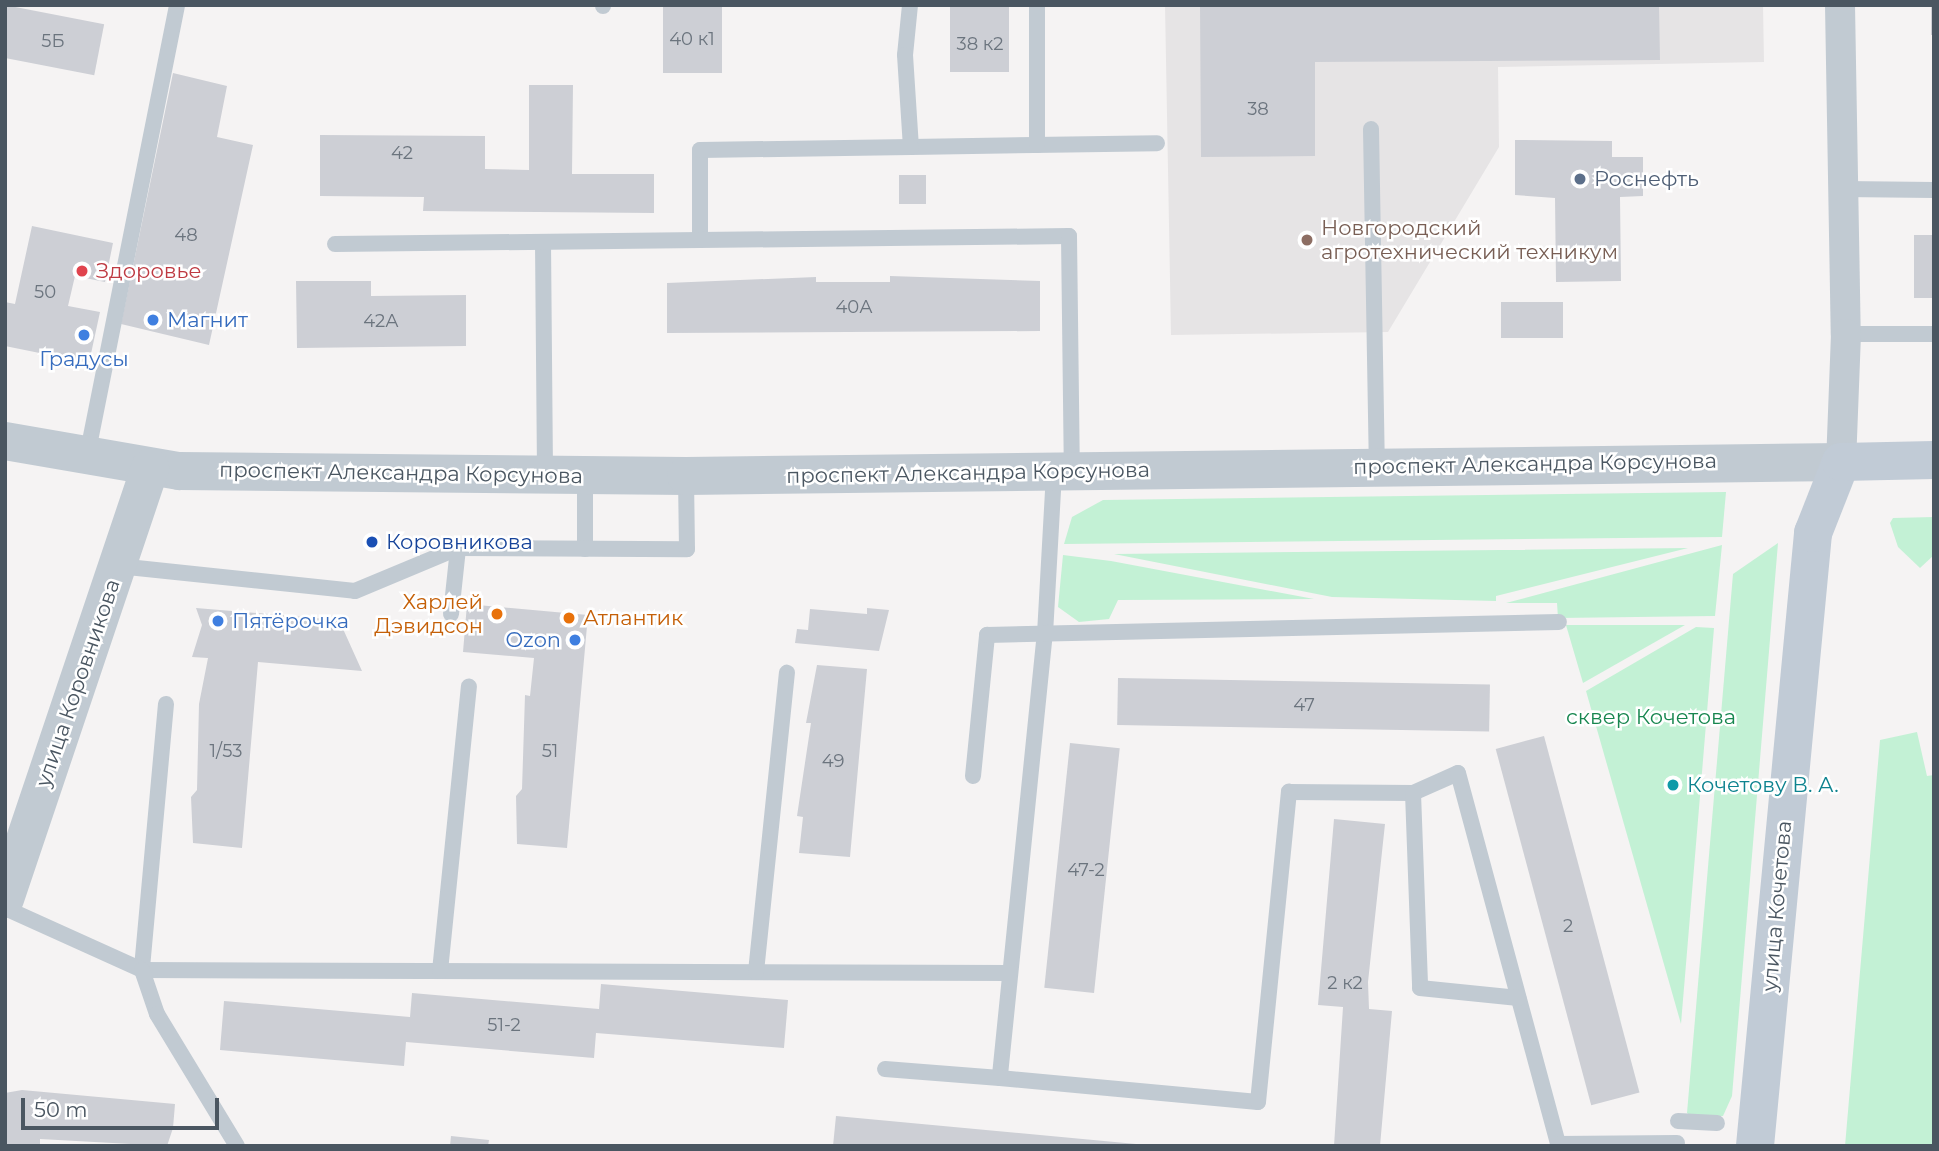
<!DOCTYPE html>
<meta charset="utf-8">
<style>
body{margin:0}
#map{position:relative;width:1939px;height:1151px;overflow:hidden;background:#f5f3f3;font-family:Montserrat,sans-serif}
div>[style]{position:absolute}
.education>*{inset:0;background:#e6e4e5}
.green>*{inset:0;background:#c3f1d5}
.building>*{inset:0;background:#cdcfd5;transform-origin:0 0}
.service>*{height:16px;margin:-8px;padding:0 8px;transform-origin:8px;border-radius:8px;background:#c1cad2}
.minor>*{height:30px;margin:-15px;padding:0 15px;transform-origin:15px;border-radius:15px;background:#c1cad2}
.tertiary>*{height:38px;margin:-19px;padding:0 19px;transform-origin:19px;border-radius:19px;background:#c1cad2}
.secondary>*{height:38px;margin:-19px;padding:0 19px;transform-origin:19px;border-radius:19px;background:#c1cbd6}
.dots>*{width:19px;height:19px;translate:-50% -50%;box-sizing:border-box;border:4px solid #fff;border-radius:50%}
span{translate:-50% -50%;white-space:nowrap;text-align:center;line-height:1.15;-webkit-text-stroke:5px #fff;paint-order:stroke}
.number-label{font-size:18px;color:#6b747e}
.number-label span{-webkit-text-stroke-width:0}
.service-label{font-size:21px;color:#4e5e75}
.left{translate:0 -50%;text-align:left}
.education-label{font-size:21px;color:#785e54}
.health-label{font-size:21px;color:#be3a42}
.shop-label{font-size:21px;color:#366cbe}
.right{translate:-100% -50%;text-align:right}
.street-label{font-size:21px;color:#4a5661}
.transit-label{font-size:21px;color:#164399}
.food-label{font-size:21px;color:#c56008}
.park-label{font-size:21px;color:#17864f}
.culture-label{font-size:21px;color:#0d838f}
.frame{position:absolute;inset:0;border:7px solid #4a5661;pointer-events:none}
.scale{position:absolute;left:21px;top:1098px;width:198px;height:32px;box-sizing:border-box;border:4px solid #4a5661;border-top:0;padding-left:9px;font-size:21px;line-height:24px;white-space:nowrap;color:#4a5661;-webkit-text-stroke:5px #fff;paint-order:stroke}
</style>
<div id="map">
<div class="education">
<i style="clip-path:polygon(1165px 5px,1763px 5px,1764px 62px,1498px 67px,1499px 147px,1388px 332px,1171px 335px)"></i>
</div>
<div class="green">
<i style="clip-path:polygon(1726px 492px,1722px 537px,1064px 544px,1072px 517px,1103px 500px)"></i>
<i style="clip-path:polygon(1934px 517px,1934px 555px,1920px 568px,1898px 547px,1890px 523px,1893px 518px)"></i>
<i style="clip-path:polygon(1778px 543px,1732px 1096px,1723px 1116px,1693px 1118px,1687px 1113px,1733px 574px)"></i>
<i style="clip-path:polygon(1722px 545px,1715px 616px,1558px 618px,1557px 603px,1506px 603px)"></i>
<i style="clip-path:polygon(1688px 548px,1496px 596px,1496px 601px,1332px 597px,1114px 554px)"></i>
<i style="clip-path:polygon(1063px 555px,1111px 561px,1314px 599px,1118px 600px,1109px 619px,1079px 622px,1058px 607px)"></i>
<i style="clip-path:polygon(1566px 625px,1685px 625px,1583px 683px)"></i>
<i style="clip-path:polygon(1696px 627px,1714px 628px,1681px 1024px,1586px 691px)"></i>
<i style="clip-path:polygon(1917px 732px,1927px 776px,1934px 775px,1934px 1144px,1845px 1146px,1880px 740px)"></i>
</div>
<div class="building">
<i style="left:5px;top:5px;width:101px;height:52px;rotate:11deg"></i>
<i style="left:663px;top:5px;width:59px;height:68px"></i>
<i style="left:950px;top:5px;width:59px;height:67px"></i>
<i style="clip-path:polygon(1200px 5px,1659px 5px,1660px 60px,1315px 62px,1315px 156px,1201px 157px)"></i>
<i style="left:1931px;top:5px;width:3px;height:30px"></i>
<i style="clip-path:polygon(173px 73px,227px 86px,217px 137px,253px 145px,209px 345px,121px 324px)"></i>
<i style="clip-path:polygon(529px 85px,573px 85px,572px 174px,654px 174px,654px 213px,423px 211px,424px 197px,320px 196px,320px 135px,485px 136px,485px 169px,529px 170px)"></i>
<i style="clip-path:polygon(1515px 140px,1612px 141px,1612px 157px,1643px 157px,1643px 196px,1620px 197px,1621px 281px,1556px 282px,1555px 198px,1515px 195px)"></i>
<i style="left:899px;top:175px;width:27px;height:29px"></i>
<i style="clip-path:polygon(32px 226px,113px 243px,105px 282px,75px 276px,68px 306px,100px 312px,89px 363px,5px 346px,5px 302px,15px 304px)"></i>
<i style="left:1934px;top:235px;width:63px;height:20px;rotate:90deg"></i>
<i style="clip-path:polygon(890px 276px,1040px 281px,1040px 331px,667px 333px,667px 283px,816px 277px,816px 282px,890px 282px)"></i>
<i style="clip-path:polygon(296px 281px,371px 281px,371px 296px,466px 295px,466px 346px,297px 348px)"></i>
<i style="left:1501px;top:302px;width:62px;height:36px"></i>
<i style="clip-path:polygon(467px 604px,588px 615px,567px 848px,517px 844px,516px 796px,522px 789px,525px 695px,530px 696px,534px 658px,463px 652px)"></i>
<i style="clip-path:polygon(196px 608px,339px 620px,362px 671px,258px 662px,242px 848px,193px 843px,191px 797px,197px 790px,199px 704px,208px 658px,192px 657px,202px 625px)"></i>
<i style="clip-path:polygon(867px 608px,889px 610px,879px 651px,795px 643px,797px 629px,808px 630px,810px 609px,867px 614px)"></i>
<i style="clip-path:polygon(817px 665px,867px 669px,850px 857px,799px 853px,803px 817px,797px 816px,811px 723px,806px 723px)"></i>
<i style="left:1118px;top:678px;width:372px;height:47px;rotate:1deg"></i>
<i style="left:1544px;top:736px;width:369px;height:50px;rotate:75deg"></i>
<i style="left:1070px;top:743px;width:50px;height:246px;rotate:6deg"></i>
<i style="clip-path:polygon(1334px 819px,1385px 824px,1368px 982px,1369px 1009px,1392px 1011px,1380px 1146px,1334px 1146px,1343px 1007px,1318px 1005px)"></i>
<i style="clip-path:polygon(601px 984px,788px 1000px,784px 1048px,596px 1033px,594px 1058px,406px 1042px,404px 1066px,220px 1050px,224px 1001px,410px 1017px,412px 993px,599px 1009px)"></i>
<i style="clip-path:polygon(22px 1090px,175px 1104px,173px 1128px,167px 1146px,40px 1139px,40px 1146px,5px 1146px,5px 1093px)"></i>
<i style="clip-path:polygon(836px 1116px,1136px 1144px,1136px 1146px,833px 1146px)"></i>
<i style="clip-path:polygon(451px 1136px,489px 1140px,488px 1146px,450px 1146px)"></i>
</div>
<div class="service">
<i style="left:910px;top:5px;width:50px;rotate:95.7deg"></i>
<i style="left:905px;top:55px;width:92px;rotate:86.3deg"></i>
<i style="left:911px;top:147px;width:246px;rotate:-0.9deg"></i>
<i style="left:1037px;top:5px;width:140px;rotate:90deg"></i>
<i style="left:603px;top:6px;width:1px;rotate:-90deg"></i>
<i style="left:1371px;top:129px;width:339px;rotate:89deg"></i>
<i style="left:1843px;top:189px;width:91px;rotate:0.6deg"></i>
<i style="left:700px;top:240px;width:90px;rotate:-90deg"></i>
<i style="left:700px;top:150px;width:211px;rotate:-0.8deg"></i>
<i style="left:543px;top:242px;width:233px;rotate:89.5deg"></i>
<i style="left:335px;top:244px;width:734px;rotate:-0.62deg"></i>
<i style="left:1069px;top:236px;width:236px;rotate:89.3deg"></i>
<i style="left:1846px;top:334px;width:88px"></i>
<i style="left:87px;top:456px;width:460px;rotate:-78.7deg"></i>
<i style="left:1054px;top:473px;width:159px;rotate:93.2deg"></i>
<i style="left:1045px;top:632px;width:448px;rotate:95.8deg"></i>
<i style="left:1000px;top:1078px;width:259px;rotate:5.3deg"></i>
<i style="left:1258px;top:1102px;width:312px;rotate:-84.3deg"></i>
<i style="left:1289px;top:792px;width:124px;rotate:0.5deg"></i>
<i style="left:1413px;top:793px;width:49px;rotate:-24deg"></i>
<i style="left:1458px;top:773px;width:384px;rotate:74.9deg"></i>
<i style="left:1558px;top:1144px;width:119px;rotate:-0.5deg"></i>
<i style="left:585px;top:549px;width:74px;rotate:-90deg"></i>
<i style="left:118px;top:566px;width:238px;rotate:6deg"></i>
<i style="left:355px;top:591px;width:112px;rotate:-22.7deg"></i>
<i style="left:458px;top:548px;width:229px;rotate:0.3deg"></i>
<i style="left:687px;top:549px;width:73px;rotate:-90.8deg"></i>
<i style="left:451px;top:614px;width:66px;rotate:-83.9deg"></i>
<i style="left:166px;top:704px;width:267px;rotate:95.2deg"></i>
<i style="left:142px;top:970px;width:868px;rotate:0.2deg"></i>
<i style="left:973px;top:776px;width:142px;rotate:-84.3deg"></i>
<i style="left:987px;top:635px;width:572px;rotate:-1.3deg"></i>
<i style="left:1413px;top:793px;width:195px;rotate:87.9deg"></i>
<i style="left:1420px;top:988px;width:99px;rotate:5.8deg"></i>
<i style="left:5px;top:908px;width:150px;rotate:24.3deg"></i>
<i style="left:142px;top:970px;width:46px;rotate:71.2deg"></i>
<i style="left:157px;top:1014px;width:154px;rotate:58.8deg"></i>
<i style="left:440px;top:971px;width:286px;rotate:-84.2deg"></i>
<i style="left:756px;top:972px;width:301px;rotate:-84.1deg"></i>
<i style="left:885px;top:1069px;width:115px;rotate:4.5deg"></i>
<i style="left:1678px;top:1121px;width:39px;rotate:3deg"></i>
</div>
<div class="minor">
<i style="left:1840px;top:5px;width:329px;rotate:89deg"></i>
<i style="left:1846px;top:334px;width:128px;rotate:92.2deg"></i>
</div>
<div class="tertiary">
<i style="left:5px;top:441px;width:177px;rotate:9.8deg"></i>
<i style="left:179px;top:471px;width:507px;rotate:0.57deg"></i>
<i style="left:686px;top:476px;width:1155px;rotate:-0.69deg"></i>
<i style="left:5px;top:899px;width:455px;rotate:-71.4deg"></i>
</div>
<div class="secondary">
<i style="left:1755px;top:1146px;width:616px;rotate:-84.59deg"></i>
<i style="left:1813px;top:533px;width:76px;rotate:-68.5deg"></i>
<i style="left:1841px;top:462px;width:93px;rotate:-1.2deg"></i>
</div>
<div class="dots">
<i style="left:1580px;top:179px;background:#5c6f8a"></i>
<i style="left:1307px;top:240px;background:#8d6e63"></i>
<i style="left:82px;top:271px;background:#e0444e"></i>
<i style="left:153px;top:320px;background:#3f7fe0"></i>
<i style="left:84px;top:335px;background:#3f7fe0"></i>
<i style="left:372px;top:542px;background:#1a4fb4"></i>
<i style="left:497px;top:614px;background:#e8710a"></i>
<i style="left:569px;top:618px;background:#e8710a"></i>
<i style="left:218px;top:621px;background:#3f7fe0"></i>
<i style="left:575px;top:640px;background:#3f7fe0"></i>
<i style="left:1673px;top:785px;background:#0f9aa8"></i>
</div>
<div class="number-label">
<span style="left:692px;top:39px">40 к1</span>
<span style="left:53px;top:41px">5Б</span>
<span style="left:980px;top:44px">38 к2</span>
<span style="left:1258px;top:109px">38</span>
<span style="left:402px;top:153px">42</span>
<span style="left:186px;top:235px">48</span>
<span style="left:45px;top:292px">50</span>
<span style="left:854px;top:307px">40А</span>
<span style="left:381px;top:321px">42А</span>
<span style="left:1304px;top:705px">47</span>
<span style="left:226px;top:751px">1/53</span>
<span style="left:550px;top:751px">51</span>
<span style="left:833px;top:761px">49</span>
<span style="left:1086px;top:870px">47-2</span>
<span style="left:1568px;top:926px">2</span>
<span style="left:1345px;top:983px">2 к2</span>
<span style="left:504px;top:1025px">51-2</span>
</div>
<div class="service-label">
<span class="left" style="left:1594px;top:179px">Роснефть</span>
</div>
<div class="education-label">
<span class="left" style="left:1321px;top:240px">Новгородский<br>агротехнический техникум</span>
</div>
<div class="health-label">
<span class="left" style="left:96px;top:271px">Здоровье</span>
</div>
<div class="shop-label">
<span class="left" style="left:167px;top:320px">Магнит</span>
<span style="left:84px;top:359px">Градусы</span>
<span class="left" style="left:232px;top:621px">Пятёрочка</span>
<span class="right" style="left:561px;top:640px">Ozon</span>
</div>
<div class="street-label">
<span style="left:1535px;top:464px;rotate:-1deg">проспект Александра Корсунова</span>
<span style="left:401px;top:473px;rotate:1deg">проспект Александра Корсунова</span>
<span style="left:968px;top:473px;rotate:-1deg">проспект Александра Корсунова</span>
<span style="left:78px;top:683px;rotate:-71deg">улица Коровникова</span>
<span style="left:1777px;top:906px;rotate:-85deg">улица Кочетова</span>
</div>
<div class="transit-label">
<span class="left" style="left:386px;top:542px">Коровникова</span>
</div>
<div class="food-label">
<span class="right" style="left:483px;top:614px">Харлей<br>Дэвидсон</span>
<span class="left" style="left:583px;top:618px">Атлантик</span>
</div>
<div class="park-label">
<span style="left:1651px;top:717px">сквер Кочетова</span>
</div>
<div class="culture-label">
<span class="left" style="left:1687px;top:785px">Кочетову В. А.</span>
</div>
<div class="frame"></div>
<div class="scale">50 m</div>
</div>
